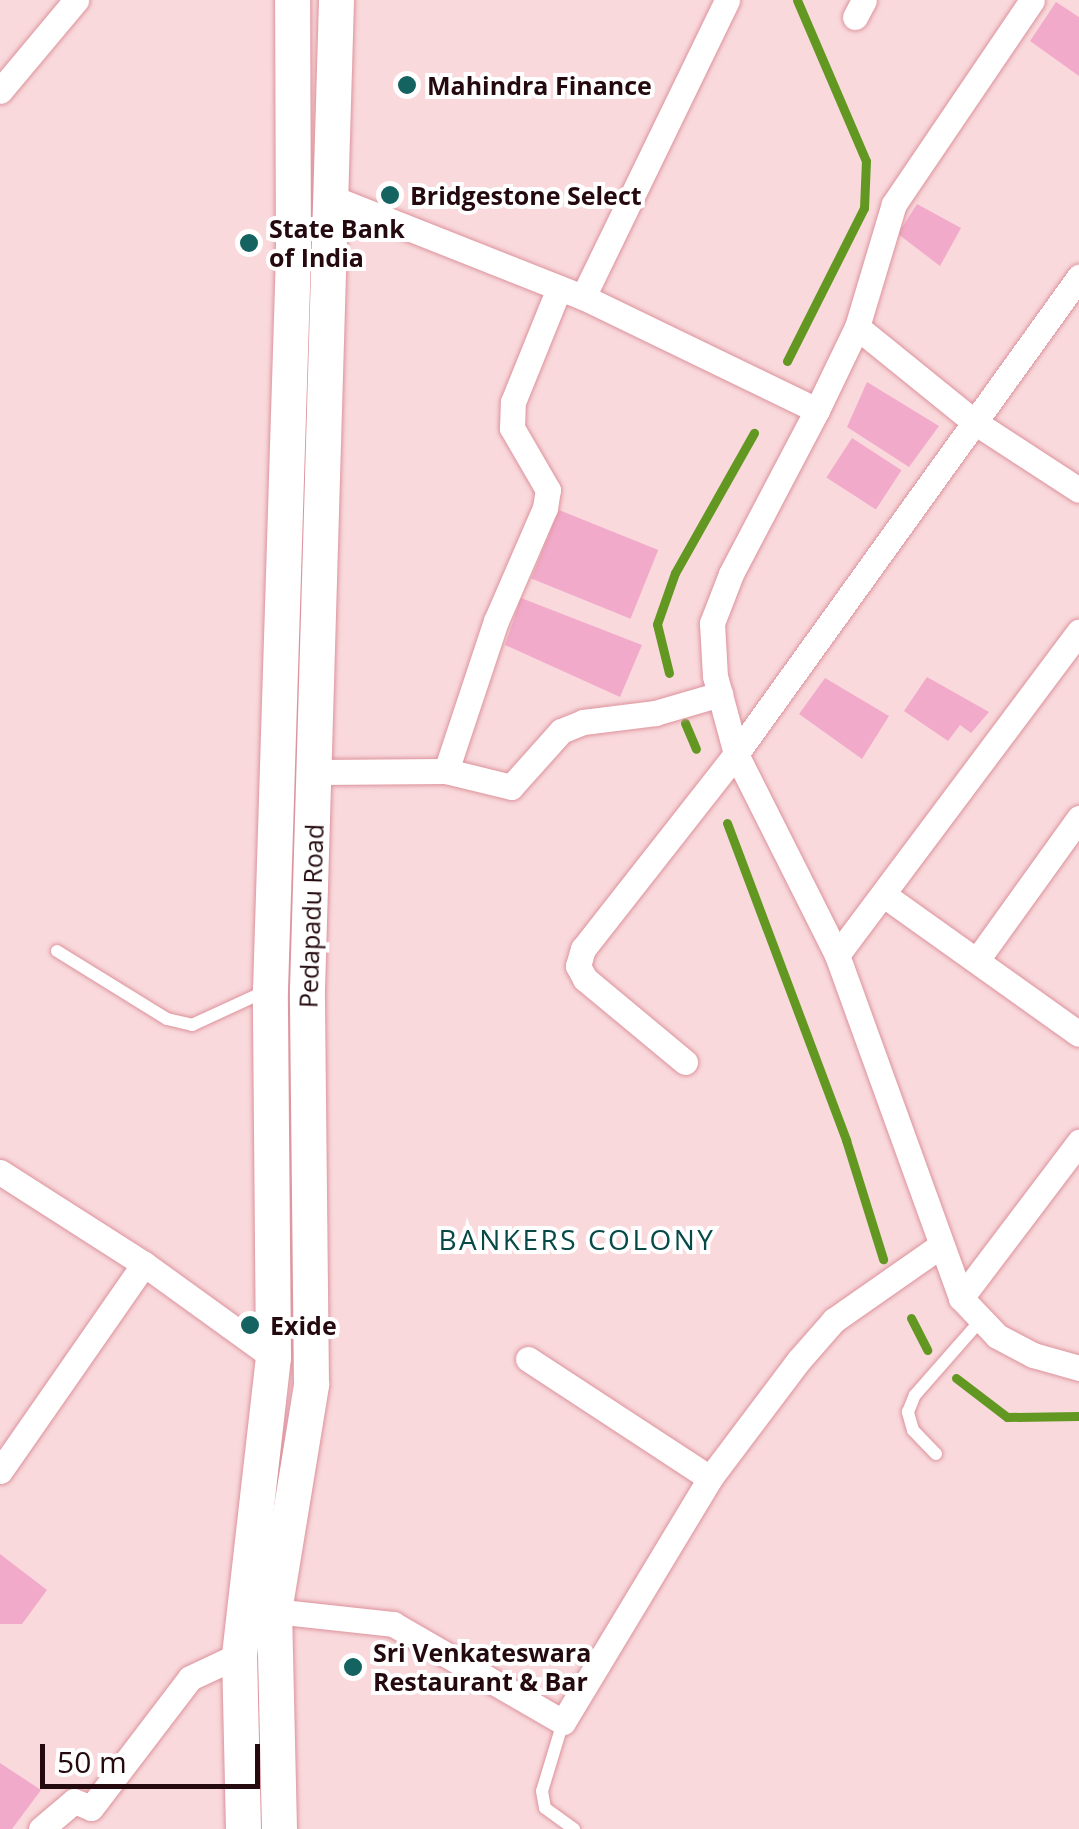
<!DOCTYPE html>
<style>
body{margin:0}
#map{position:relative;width:1079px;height:1829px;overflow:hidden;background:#f9d9dc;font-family:"Open Sans",sans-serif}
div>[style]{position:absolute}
.stream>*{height:9px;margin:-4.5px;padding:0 4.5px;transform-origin:4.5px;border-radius:4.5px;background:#629821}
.building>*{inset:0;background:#f2aaca;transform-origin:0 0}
.roads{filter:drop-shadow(0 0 2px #dc939c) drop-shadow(0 0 2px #dc939c)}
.lane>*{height:12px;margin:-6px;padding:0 6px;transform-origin:6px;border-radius:6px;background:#fff}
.street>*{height:25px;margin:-12.5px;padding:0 12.5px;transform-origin:12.5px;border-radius:12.5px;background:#fff}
.secondary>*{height:35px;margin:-17.5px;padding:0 17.5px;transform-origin:17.5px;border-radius:17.5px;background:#fff}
.dots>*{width:28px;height:28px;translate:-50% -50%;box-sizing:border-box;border:5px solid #fff;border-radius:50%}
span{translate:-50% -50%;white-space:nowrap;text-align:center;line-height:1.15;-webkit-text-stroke:8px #fff;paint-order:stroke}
.poi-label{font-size:25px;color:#240a0f;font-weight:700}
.left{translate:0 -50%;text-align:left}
.street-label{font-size:25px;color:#240a0f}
.neighbourhood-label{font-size:28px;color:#074946;letter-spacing:2.5px}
.scale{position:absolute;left:40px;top:1744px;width:220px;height:45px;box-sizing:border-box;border:5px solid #240a0f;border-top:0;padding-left:12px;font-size:30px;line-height:35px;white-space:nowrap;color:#240a0f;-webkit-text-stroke:8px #fff;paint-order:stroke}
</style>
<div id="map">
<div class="stream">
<i style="left:787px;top:361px;width:171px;rotate:-63.3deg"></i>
<i style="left:864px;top:208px;width:47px;rotate:-87.6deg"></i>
<i style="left:866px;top:161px;width:175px;rotate:-113.2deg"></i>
<i style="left:669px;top:673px;width:50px;rotate:-103.8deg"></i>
<i style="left:657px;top:624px;width:54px;rotate:-70.6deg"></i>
<i style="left:675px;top:573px;width:161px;rotate:-60.6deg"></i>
<i style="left:685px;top:723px;width:28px;rotate:67deg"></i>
<i style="left:727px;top:823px;width:339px;rotate:69.4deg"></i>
<i style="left:846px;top:1140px;width:125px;rotate:72.7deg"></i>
<i style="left:911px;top:1318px;width:36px;rotate:63deg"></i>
<i style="left:956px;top:1378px;width:64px;rotate:37.4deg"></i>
<i style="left:1007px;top:1417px;width:72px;rotate:-0.8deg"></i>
</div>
<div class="building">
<i style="clip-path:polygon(1056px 2px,1079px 17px,1079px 76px,1030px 41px)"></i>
<i style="clip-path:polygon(917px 204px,961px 228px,940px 266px,898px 234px)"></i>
<i style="clip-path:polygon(867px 382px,939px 426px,909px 467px,847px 427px)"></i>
<i style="left:852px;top:438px;width:59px;height:47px;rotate:33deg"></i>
<i style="left:559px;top:510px;width:107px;height:74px;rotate:22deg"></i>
<i style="clip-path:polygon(521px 598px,642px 645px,620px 697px,505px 645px)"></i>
<i style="clip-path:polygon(927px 677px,989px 712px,971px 733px,960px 725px,948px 741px,904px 711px)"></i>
<i style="clip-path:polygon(825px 678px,889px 716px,862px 759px,799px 714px)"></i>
<i style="clip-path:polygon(0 1554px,47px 1590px,22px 1624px,0 1624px)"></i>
<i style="clip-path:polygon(0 1763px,41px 1790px,12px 1829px,0 1829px)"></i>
</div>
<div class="roads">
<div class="lane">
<i style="left:57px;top:951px;width:129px;rotate:31.7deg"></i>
<i style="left:167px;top:1019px;width:26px;rotate:13deg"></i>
<i style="left:192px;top:1025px;width:81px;rotate:-24.7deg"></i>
<i style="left:936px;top:1454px;width:33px;rotate:-134deg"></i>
<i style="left:913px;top:1430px;width:19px;rotate:-106deg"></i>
<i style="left:908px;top:1412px;width:18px;rotate:-68deg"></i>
<i style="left:915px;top:1395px;width:100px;rotate:-48.7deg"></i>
<i style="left:563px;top:1722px;width:72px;rotate:106.9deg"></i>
<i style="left:542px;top:1791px;width:17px;rotate:80deg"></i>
<i style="left:545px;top:1808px;width:36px;rotate:36deg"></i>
</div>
<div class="street">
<i style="left:855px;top:17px;width:19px;rotate:-62deg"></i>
<i style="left:0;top:91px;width:119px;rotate:-50.1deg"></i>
<i style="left:335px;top:199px;width:267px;rotate:21.6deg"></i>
<i style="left:583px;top:297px;width:260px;rotate:25.8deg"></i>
<i style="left:817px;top:410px;width:92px;rotate:-64.3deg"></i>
<i style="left:857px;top:327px;width:149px;rotate:39deg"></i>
<i style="left:973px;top:421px;width:126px;rotate:33.1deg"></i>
<i style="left:583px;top:297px;width:330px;rotate:-64.1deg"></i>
<i style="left:857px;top:327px;width:128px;rotate:-73.3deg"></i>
<i style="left:894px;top:204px;width:246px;rotate:-55.9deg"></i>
<i style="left:817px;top:410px;width:185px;rotate:117.7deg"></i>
<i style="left:731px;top:574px;width:53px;rotate:111.2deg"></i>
<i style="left:712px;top:623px;width:53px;rotate:86.8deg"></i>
<i style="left:715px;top:676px;width:81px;rotate:74.9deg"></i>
<i style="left:736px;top:754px;width:225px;rotate:63.3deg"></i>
<i style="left:837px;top:955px;width:365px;rotate:70.1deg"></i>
<i style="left:961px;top:1298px;width:52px;rotate:46.5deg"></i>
<i style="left:997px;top:1336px;width:41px;rotate:27.8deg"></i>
<i style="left:1033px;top:1355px;width:48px;rotate:15.8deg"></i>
<i style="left:446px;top:771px;width:158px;rotate:-71.6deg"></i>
<i style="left:496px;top:621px;width:123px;rotate:-66.6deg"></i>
<i style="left:545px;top:508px;width:18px;rotate:-81deg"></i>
<i style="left:548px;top:490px;width:72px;rotate:-120.1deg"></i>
<i style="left:512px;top:428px;width:26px;rotate:-88deg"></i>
<i style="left:513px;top:402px;width:123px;rotate:-68deg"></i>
<i style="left:316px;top:772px;width:130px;rotate:-0.4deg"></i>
<i style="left:446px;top:771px;width:67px;rotate:13.8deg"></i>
<i style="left:511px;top:787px;width:75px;rotate:-48.2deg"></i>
<i style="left:561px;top:731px;width:24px;rotate:-22deg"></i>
<i style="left:583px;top:722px;width:73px;rotate:-7.1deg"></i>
<i style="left:655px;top:713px;width:68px;rotate:-16.3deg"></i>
<i style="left:884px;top:895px;width:239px;rotate:35.5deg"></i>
<i style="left:837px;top:955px;width:404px;rotate:-53.2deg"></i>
<i style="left:977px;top:960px;width:175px;rotate:-54.3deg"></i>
<i style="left:685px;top:1062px;width:130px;rotate:-140.3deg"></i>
<i style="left:585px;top:979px;width:15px;rotate:-118deg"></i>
<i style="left:578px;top:966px;width:18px;rotate:-74deg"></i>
<i style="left:583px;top:949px;width:248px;rotate:-51.9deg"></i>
<i style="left:736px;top:754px;width:588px;rotate:-54.28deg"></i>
<i style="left:0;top:1172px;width:171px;rotate:32.6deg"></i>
<i style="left:144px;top:1264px;width:252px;rotate:124.8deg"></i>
<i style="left:144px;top:1264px;width:159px;rotate:35.8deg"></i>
<i style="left:961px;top:1298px;width:196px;rotate:-52.9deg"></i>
<i style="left:528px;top:1359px;width:217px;rotate:33.2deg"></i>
<i style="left:274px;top:1611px;width:120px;rotate:6.2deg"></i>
<i style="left:393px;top:1624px;width:196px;rotate:30deg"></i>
<i style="left:563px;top:1722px;width:285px;rotate:-58.9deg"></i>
<i style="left:710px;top:1478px;width:148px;rotate:-53deg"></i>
<i style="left:799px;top:1360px;width:53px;rotate:-48.8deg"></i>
<i style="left:834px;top:1320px;width:129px;rotate:-34.9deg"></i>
<i style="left:41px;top:1829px;width:43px;rotate:-40.3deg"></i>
<i style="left:74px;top:1801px;width:18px;rotate:22deg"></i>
<i style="left:91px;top:1808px;width:163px;rotate:-52.7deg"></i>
<i style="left:190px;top:1678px;width:54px;rotate:-25.1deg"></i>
</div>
<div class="secondary">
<i style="left:243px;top:1829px;width:174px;rotate:-91.3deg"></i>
<i style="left:239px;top:1655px;width:300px;rotate:-83.5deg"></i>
<i style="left:273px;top:1357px;width:367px;rotate:-90.5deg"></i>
<i style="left:270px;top:990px;width:736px;rotate:-88.21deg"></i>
<i style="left:293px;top:254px;width:254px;rotate:-90.2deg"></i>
<i style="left:279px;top:1829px;width:218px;rotate:-91.3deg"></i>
<i style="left:274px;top:1611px;width:230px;rotate:-80.7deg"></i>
<i style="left:311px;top:1384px;width:395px;rotate:-90.6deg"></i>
<i style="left:307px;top:989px;width:989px;rotate:-88.32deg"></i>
</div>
</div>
<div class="dots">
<i style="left:407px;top:85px;background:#146361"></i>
<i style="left:390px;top:195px;background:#146361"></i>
<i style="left:249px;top:243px;background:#146361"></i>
<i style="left:250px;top:1325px;background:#146361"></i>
<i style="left:353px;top:1667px;background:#146361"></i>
</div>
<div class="poi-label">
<span class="left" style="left:427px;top:85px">Mahindra Finance</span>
<span class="left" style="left:410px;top:195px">Bridgestone Select</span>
<span class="left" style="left:269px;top:243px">State Bank<br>of India</span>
<span class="left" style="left:270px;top:1325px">Exide</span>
<span class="left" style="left:373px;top:1667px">Sri Venkateswara<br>Restaurant &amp; Bar</span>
</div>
<div class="street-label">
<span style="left:311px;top:916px;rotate:-88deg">Pedapadu Road</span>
</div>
<div class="neighbourhood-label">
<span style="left:577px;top:1239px">BANKERS COLONY</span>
</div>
<div class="scale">50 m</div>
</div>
